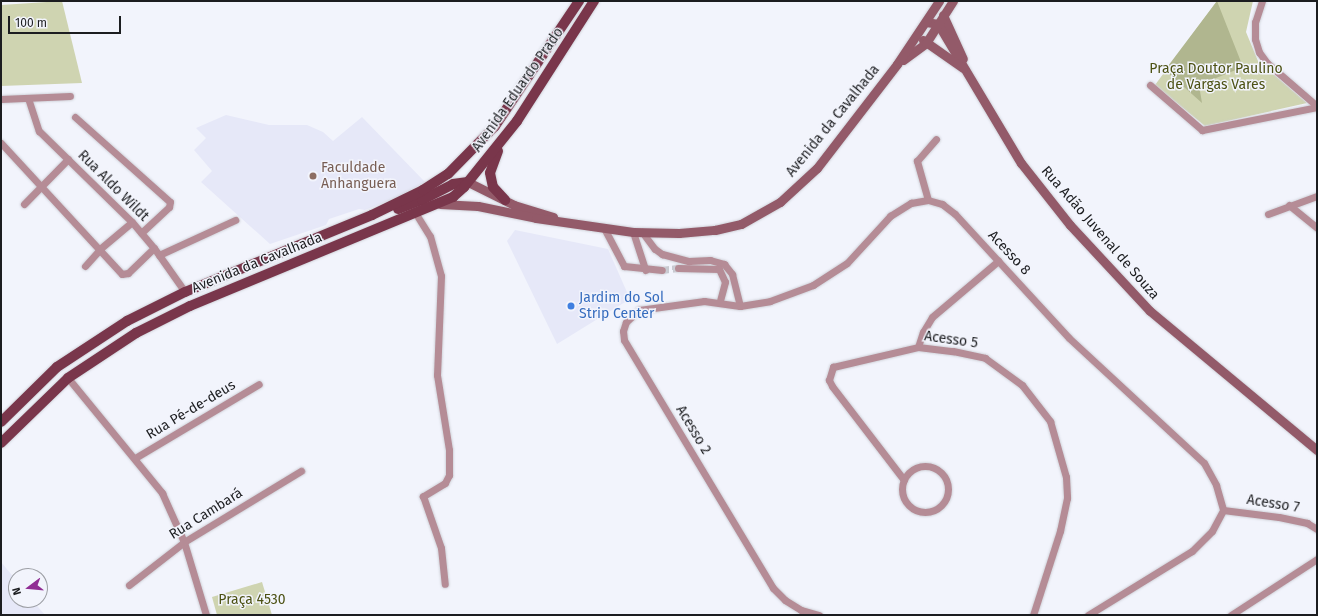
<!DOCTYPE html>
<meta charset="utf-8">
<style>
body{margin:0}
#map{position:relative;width:1318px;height:616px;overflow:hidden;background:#f2f4fc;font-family:"Fira Sans",sans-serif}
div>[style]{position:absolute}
.built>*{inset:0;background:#e6e8f8}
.green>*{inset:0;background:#cfd4b1}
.forest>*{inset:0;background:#b0b68f}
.street-tunnel>*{height:7px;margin-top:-3.5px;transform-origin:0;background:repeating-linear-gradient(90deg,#c7c9d0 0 7px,transparent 0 10.5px)}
.roads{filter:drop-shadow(0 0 1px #d0d2d9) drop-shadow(0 0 1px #d0d2d9)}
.street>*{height:7px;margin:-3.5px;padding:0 3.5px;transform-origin:3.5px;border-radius:3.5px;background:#b58c96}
.street>.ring{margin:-3.5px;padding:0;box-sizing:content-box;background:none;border:7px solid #b58c96;border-radius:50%}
.secondary>*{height:9px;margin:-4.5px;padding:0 4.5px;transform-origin:4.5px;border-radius:4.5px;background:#935a69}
.primary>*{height:10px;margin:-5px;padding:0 5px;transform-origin:5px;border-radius:5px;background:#79364b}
.dots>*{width:11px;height:11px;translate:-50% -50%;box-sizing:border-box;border:2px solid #f2f4fc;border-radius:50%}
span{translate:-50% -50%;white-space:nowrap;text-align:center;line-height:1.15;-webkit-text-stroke:3px #f2f4fc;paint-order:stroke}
.park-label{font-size:14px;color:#4c5113}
.street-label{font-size:14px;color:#1c1d20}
.education-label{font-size:14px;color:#785e54}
.left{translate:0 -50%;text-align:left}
.shop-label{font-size:14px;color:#366cbe}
.frame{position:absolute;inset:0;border:2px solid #1c1d20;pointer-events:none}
.north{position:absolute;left:8px;top:568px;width:40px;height:40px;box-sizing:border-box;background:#f2f4fc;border:1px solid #9c9ea4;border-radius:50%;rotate:254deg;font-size:11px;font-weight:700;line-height:16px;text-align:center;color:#1c1d20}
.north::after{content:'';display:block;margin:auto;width:14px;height:18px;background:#902d94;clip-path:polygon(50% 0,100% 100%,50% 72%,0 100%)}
.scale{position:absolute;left:8px;top:16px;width:113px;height:18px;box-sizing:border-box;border:2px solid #1c1d20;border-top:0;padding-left:5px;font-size:12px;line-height:14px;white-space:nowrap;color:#1c1d20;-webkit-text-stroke:3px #f2f4fc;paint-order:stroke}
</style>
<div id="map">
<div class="built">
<i style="clip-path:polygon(226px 115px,269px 125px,307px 125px,323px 132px,333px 141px,362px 117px,425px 182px,400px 196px,365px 210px,359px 209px,329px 219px,326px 225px,270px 244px,201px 182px,212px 171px,194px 150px,206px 138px,196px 128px)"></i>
<i style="clip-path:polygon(515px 230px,608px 249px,630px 299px,557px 344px,507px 241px)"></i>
<i style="clip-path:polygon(1px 562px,16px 580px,16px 600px,32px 600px,45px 615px,1px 615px)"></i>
</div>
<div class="green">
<i style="clip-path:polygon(62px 1px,82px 83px,1px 86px,1px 5px)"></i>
<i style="clip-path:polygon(1217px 1px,1253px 1px,1246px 32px,1258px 61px,1307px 103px,1205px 126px,1155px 85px)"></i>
<i style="clip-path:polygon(262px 582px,272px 615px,217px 615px,212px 597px)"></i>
</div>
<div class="forest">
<i style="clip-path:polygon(1217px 1px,1243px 67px,1199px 85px,1202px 103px,1165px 70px)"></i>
</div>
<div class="street-tunnel">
<i style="left:662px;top:270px;width:16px;rotate:-7deg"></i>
</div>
<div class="roads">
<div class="street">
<i style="left:1262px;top:1px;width:22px;rotate:108deg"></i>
<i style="left:1255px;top:22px;width:17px;rotate:90deg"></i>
<i style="left:1255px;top:39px;width:14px;rotate:73deg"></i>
<i style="left:1259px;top:52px;width:14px;rotate:54deg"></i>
<i style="left:1267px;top:63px;width:66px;rotate:40.7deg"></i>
<i style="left:1150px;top:85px;width:69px;rotate:40.9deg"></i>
<i style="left:1202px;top:130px;width:117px;rotate:-11.3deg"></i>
<i style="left:28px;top:98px;width:35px;rotate:72deg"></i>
<i style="left:39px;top:131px;width:130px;rotate:44.4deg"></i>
<i style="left:132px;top:222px;width:34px;rotate:50deg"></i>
<i style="left:154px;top:248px;width:54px;rotate:54.8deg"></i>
<i style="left:1px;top:99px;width:69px;rotate:-2.5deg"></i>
<i style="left:75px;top:117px;width:127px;rotate:41.8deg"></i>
<i style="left:170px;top:202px;width:5px;rotate:101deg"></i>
<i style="left:169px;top:207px;width:38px;rotate:137deg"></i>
<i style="left:1px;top:143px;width:178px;rotate:47.3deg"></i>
<i style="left:122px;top:274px;width:6px;rotate:-9deg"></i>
<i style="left:128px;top:273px;width:36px;rotate:-44deg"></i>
<i style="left:928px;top:200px;width:41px;rotate:-105.8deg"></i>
<i style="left:917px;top:161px;width:29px;rotate:-49deg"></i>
<i style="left:24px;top:204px;width:63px;rotate:-45.6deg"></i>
<i style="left:1289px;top:205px;width:36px;rotate:39deg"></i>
<i style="left:416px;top:214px;width:26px;rotate:58deg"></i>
<i style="left:430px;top:236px;width:41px;rotate:74.6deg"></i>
<i style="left:441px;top:276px;width:99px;rotate:92.3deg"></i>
<i style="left:437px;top:375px;width:76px;rotate:80.9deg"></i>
<i style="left:449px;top:450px;width:25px;rotate:90deg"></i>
<i style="left:449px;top:475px;width:9px;rotate:117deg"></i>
<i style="left:445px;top:483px;width:26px;rotate:149deg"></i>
<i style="left:423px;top:496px;width:55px;rotate:70.9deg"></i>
<i style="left:441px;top:548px;width:36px;rotate:84deg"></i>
<i style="left:1268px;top:214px;width:52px;rotate:-20.2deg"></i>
<i style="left:604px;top:228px;width:43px;rotate:62.2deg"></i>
<i style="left:624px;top:266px;width:38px;rotate:6deg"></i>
<i style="left:633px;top:232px;width:40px;rotate:72deg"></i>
<i style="left:642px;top:232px;width:21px;rotate:53deg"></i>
<i style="left:655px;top:249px;width:9px;rotate:36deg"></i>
<i style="left:662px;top:254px;width:28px;rotate:15deg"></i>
<i style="left:689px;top:261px;width:21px;rotate:-3deg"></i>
<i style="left:710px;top:260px;width:15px;rotate:16deg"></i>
<i style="left:724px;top:264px;width:13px;rotate:51deg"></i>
<i style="left:732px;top:274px;width:33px;rotate:76deg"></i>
<i style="left:159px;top:255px;width:84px;rotate:-24.7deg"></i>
<i style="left:85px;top:266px;width:24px;rotate:-48deg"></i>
<i style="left:101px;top:248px;width:40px;rotate:-40deg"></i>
<i style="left:678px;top:268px;width:41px;rotate:1.4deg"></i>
<i style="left:719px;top:269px;width:14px;rotate:65deg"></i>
<i style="left:725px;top:282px;width:20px;rotate:105deg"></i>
<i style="left:918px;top:347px;width:16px;rotate:-72deg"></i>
<i style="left:923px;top:332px;width:17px;rotate:-59deg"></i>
<i style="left:932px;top:317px;width:87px;rotate:-40.3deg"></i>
<i style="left:68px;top:378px;width:149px;rotate:50.7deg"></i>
<i style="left:162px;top:493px;width:54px;rotate:65.8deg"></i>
<i style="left:184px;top:542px;width:76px;rotate:73.2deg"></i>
<i style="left:135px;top:458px;width:144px;rotate:-30.8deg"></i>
<i class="ring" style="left:902px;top:466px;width:39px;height:39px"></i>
<i style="left:904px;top:480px;width:118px;rotate:-127.5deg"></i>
<i style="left:832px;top:386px;width:7px;rotate:-117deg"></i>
<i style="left:829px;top:380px;width:14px;rotate:-73deg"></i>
<i style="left:833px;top:367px;width:87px;rotate:-13.2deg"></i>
<i style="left:918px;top:347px;width:35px;rotate:7deg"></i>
<i style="left:953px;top:351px;width:33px;rotate:12deg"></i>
<i style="left:985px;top:358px;width:46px;rotate:36.1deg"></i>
<i style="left:1022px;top:385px;width:46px;rotate:52.1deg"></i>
<i style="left:1050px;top:421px;width:58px;rotate:74.1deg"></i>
<i style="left:1066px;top:477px;width:21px;rotate:87deg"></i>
<i style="left:1067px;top:498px;width:34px;rotate:102deg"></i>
<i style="left:1060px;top:531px;width:88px;rotate:107.8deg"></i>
<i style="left:1223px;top:510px;width:56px;rotate:7.1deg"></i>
<i style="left:1279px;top:517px;width:29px;rotate:12deg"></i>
<i style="left:1307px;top:523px;width:12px;rotate:31deg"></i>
<i style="left:129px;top:585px;width:70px;rotate:-38deg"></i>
<i style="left:184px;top:542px;width:137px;rotate:-31.3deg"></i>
<i style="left:819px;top:615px;width:19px;rotate:-164deg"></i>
<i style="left:801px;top:610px;width:19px;rotate:-148deg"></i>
<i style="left:785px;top:600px;width:17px;rotate:-135deg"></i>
<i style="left:773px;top:588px;width:289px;rotate:-121deg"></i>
<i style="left:624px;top:340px;width:9px;rotate:-96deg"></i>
<i style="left:623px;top:331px;width:9px;rotate:-72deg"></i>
<i style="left:626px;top:322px;width:18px;rotate:-43deg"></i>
<i style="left:639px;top:310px;width:66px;rotate:-7.9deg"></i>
<i style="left:704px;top:301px;width:36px;rotate:8deg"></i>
<i style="left:740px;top:306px;width:30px;rotate:-9deg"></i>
<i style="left:770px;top:301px;width:46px;rotate:-20.4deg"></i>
<i style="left:813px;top:285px;width:40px;rotate:-32.9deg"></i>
<i style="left:847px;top:263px;width:64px;rotate:-47.5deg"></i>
<i style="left:890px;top:216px;width:25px;rotate:-32deg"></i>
<i style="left:911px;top:203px;width:17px;rotate:-10deg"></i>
<i style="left:928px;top:200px;width:15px;rotate:16deg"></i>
<i style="left:942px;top:204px;width:16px;rotate:38deg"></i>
<i style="left:955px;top:214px;width:168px;rotate:47.4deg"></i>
<i style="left:1069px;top:338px;width:184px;rotate:42.8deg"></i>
<i style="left:1204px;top:463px;width:25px;rotate:61deg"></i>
<i style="left:1216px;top:485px;width:26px;rotate:74deg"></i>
<i style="left:1088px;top:615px;width:122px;rotate:-31.6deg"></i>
<i style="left:1192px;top:551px;width:28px;rotate:-45deg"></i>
<i style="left:1212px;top:531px;width:24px;rotate:-62deg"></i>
<i style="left:1231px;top:615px;width:103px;rotate:-33.1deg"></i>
</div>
<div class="secondary">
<i style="left:943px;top:15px;width:48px;rotate:65.6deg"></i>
<i style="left:926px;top:22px;width:12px;rotate:9deg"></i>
<i style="left:938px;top:24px;width:162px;rotate:59.2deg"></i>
<i style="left:1021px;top:163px;width:79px;rotate:51.7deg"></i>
<i style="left:1070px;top:225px;width:117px;rotate:47.1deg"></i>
<i style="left:1150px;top:311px;width:217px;rotate:39.8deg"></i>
<i style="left:923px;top:40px;width:49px;rotate:35deg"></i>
<i style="left:903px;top:60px;width:29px;rotate:-36deg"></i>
<i style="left:926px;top:43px;width:50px;rotate:-57.3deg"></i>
<i style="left:468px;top:182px;width:51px;rotate:26.6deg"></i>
<i style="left:514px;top:205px;width:41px;rotate:17.1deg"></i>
<i style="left:440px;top:204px;width:38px;rotate:3deg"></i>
<i style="left:478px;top:206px;width:59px;rotate:11.7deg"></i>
<i style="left:536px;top:218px;width:98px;rotate:8.2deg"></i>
<i style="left:633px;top:232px;width:46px;rotate:1.2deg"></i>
<i style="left:679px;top:233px;width:36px;rotate:-5deg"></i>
<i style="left:715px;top:230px;width:27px;rotate:-13deg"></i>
<i style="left:741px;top:224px;width:45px;rotate:-29.4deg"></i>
<i style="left:780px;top:202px;width:50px;rotate:-42.6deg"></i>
<i style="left:817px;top:168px;width:131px;rotate:-52.4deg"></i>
<i style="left:897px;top:64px;width:76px;rotate:-56.3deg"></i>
</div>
<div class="primary">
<i style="left:498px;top:151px;width:23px;rotate:110deg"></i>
<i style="left:490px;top:173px;width:14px;rotate:78deg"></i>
<i style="left:493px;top:187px;width:18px;rotate:47deg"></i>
<i style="left:398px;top:209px;width:26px;rotate:-21deg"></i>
<i style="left:422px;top:200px;width:35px;rotate:-27deg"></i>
<i style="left:453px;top:184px;width:15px;rotate:-8deg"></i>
<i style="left:1px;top:422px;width:78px;rotate:-44.5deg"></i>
<i style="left:57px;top:367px;width:84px;rotate:-33.3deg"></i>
<i style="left:127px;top:321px;width:65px;rotate:-26.6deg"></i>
<i style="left:185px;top:292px;width:202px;rotate:-22.4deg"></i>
<i style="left:372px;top:215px;width:57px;rotate:-26.1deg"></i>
<i style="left:423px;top:190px;width:30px;rotate:-33deg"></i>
<i style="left:448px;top:174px;width:67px;rotate:-45.6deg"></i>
<i style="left:495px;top:126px;width:151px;rotate:-56.1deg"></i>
<i style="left:1px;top:443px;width:93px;rotate:-44.1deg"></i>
<i style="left:68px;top:378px;width:82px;rotate:-33.5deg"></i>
<i style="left:136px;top:333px;width:60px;rotate:-26.6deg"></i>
<i style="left:190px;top:306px;width:285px;rotate:-22.5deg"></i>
<i style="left:453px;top:197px;width:15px;rotate:-42deg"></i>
<i style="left:464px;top:187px;width:85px;rotate:-51.2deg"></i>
<i style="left:517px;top:121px;width:143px;rotate:-57.3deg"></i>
</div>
</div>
<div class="dots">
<i style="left:313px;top:176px;background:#8d6e63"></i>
<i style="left:571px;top:306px;background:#3f7fe0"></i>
</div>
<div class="park-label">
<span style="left:1216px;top:77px">Praça Doutor Paulino<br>de Vargas Vares</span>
<span style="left:252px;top:600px">Praça 4530</span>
</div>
<div class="street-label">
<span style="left:518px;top:90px;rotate:-55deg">Avenida Eduardo Prado</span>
<span style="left:833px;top:121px;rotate:-51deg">Avenida da Cavalhada</span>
<span style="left:113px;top:186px;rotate:45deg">Rua Aldo Wildt</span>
<span style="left:1100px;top:233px;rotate:49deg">Rua Adão Juvenal de Souza</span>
<span style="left:1009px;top:253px;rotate:47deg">Acesso 8</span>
<span style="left:257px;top:263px;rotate:-22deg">Avenida da Cavalhada</span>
<span style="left:951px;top:340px;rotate:8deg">Acesso 5</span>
<span style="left:191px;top:410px;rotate:-31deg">Rua Pé-de-deus</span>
<span style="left:693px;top:430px;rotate:59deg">Acesso 2</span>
<span style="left:1273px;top:504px;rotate:9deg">Acesso 7</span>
<span style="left:206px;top:514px;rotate:-32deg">Rua Cambará</span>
</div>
<div class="education-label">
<span class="left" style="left:321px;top:176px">Faculdade<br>Anhanguera</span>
</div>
<div class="shop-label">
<span class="left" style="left:579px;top:306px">Jardim do Sol<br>Strip Center</span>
</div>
<div class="frame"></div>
<div class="north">N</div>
<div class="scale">100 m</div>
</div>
